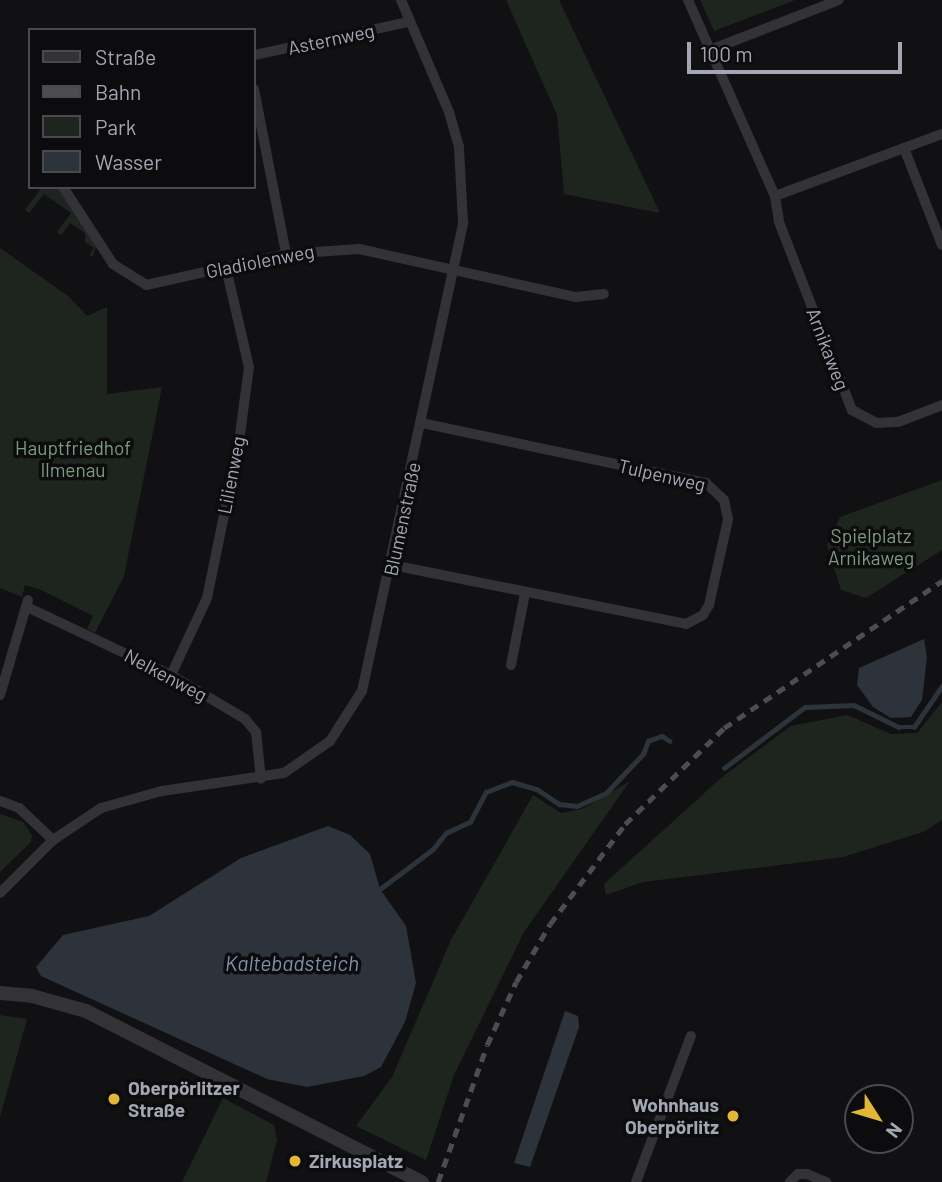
<!DOCTYPE html>
<meta charset="utf-8">
<style>
body{margin:0}
#map{position:relative;width:942px;height:1182px;overflow:hidden;background:#111113;font-family:Barlow,sans-serif}
div>[style]{position:absolute}
.green>*{inset:0;background:#1e251f}
.water>*{inset:0;background:#2c333a}
.stream>*{height:4.5px;margin:-2.25px;padding:0 2.25px;transform-origin:2.25px;border-radius:2.25px;background:#2c333a}
.minor>*{height:10px;margin:-5px;padding:0 5px;transform-origin:5px;border-radius:5px;background:#333337}
.tertiary>*{height:14px;margin:-7px;padding:0 7px;transform-origin:7px;border-radius:7px;background:#333337}
.rail>*{height:4.5px;margin-top:-2.25px;transform-origin:0;background:repeating-linear-gradient(90deg,#4c4d52 0 9px,transparent 0 16px)}
.dots>*{width:19px;height:19px;translate:-50% -50%;box-sizing:border-box;border:4px solid #0c0c0e;border-radius:50%}
span{translate:-50% -50%;white-space:nowrap;text-align:center;line-height:1.15;-webkit-text-stroke:7px #0c0c0e;paint-order:stroke}
.street-label{font-size:19px;color:#a3a7b2}
.park-label{font-size:19px;color:#7b9c80}
.poi-label{font-size:19px;color:#a3a7b2;font-weight:700}
.left{translate:0 -50%;text-align:left}
.right{translate:-100% -50%;text-align:right}
.water-label{font-size:21px;color:#7c92ac;font-style:italic}
.legend{position:absolute;left:28px;top:28px;width:228px;height:161px;box-sizing:border-box;background:#0c0c0e;border:2px solid #484a50;margin:0;padding:9px 12px;list-style:none;font-size:21px;color:#a3a7b2}
.legend li{display:flex;align-items:center;gap:14px;height:35px}
.legend b{width:35px;border:2px solid #484a50}
.north{position:absolute;left:844px;top:1084px;width:70px;height:70px;box-sizing:border-box;background:#0c0c0e;border:2px solid #484a50;border-radius:50%;rotate:127deg;font-size:19px;font-weight:700;line-height:28px;text-align:center;color:#a3a7b2}
.north::after{content:'';display:block;margin:auto;width:24px;height:32px;background:#e4b637;clip-path:polygon(50% 0,100% 100%,50% 72%,0 100%)}
.scale{position:absolute;left:687px;top:42px;width:215px;height:32px;box-sizing:border-box;border:4px solid #a3a7b2;border-top:0;padding-left:9px;font-size:21px;line-height:24px;white-space:nowrap;color:#a3a7b2;-webkit-text-stroke:5px #0c0c0e;paint-order:stroke}
</style>
<div id="map">
<div class="green">
<i style="clip-path:polygon(506px 0,559px 0,660px 213px,564px 194px,557px 115px)"></i>
<i style="clip-path:polygon(700px 0,795px 0,714px 31px)"></i>
<i style="clip-path:polygon(42px 187px,57px 187px,96px 246px,93px 257px,89px 255px,94px 248px,85px 242px,85px 233px,70px 223px,61px 235px,57px 232px,71px 213px,44px 194px,29px 213px,25px 210px)"></i>
<i style="clip-path:polygon(0 248px,68px 296px,87px 316px,107px 307px,107px 394px,162px 387px,124px 576px,95px 633px,87px 629px,93px 616px,41px 590px,25px 585px,22px 597px,0 588px)"></i>
<i style="clip-path:polygon(942px 480px,942px 550px,866px 598px,841px 590px,827px 545px,840px 517px)"></i>
<i style="clip-path:polygon(942px 702px,942px 820px,923px 832px,843px 857px,643px 882px,606px 895px,604px 884px,721px 778px,791px 726px,847px 715px,891px 734px,917px 733px)"></i>
<i style="clip-path:polygon(630px 781px,524px 932px,454px 1075px,426px 1160px,356px 1126px,392px 1077px,451px 940px,533px 795px,561px 813px,582px 809px)"></i>
<i style="clip-path:polygon(0 814px,23px 822px,32px 835px,31px 842px,0 872px)"></i>
<i style="clip-path:polygon(0 1015px,27px 1019px,0 1117px)"></i>
<i style="clip-path:polygon(223px 1098px,274px 1125px,277px 1140px,266px 1182px,182px 1182px)"></i>
</div>
<div class="water">
<i style="clip-path:polygon(924px 639px,927px 657px,922px 700px,911px 717px,891px 718px,873px 707px,857px 685px,859px 668px)"></i>
<i style="clip-path:polygon(328px 826px,350px 835px,370px 854px,380px 889px,406px 926px,416px 983px,405px 1022px,381px 1067px,364px 1076px,307px 1087px,267px 1079px,41px 976px,36px 967px,63px 935px,149px 916px,241px 858px)"></i>
<i style="clip-path:polygon(565px 1011px,578px 1016px,579px 1027px,530px 1167px,514px 1163px)"></i>
</div>
<div class="stream">
<i style="left:724px;top:768px;width:101px;rotate:-37deg"></i>
<i style="left:805px;top:707px;width:49px;rotate:-2.3deg"></i>
<i style="left:854px;top:705px;width:50px;rotate:26.1deg"></i>
<i style="left:899px;top:727px;width:15px"></i>
<i style="left:914px;top:727px;width:50px;rotate:-55.7deg"></i>
<i style="left:380px;top:889px;width:66px;rotate:-37deg"></i>
<i style="left:433px;top:849px;width:21px;rotate:-51deg"></i>
<i style="left:446px;top:833px;width:26px;rotate:-25deg"></i>
<i style="left:470px;top:822px;width:34px;rotate:-62deg"></i>
<i style="left:486px;top:792px;width:28px;rotate:-21deg"></i>
<i style="left:512px;top:782px;width:26px;rotate:16deg"></i>
<i style="left:537px;top:789px;width:27px;rotate:34deg"></i>
<i style="left:559px;top:804px;width:18px;rotate:6deg"></i>
<i style="left:577px;top:806px;width:32px;rotate:-24deg"></i>
<i style="left:606px;top:793px;width:54px;rotate:-46.5deg"></i>
<i style="left:643px;top:754px;width:14px;rotate:-69deg"></i>
<i style="left:648px;top:741px;width:15px;rotate:-20deg"></i>
<i style="left:662px;top:736px;width:9px;rotate:32deg"></i>
</div>
<div class="minor">
<i style="left:688px;top:0;width:214px;rotate:66.1deg"></i>
<i style="left:775px;top:196px;width:26px;rotate:81deg"></i>
<i style="left:779px;top:222px;width:202px;rotate:68.8deg"></i>
<i style="left:852px;top:410px;width:27px;rotate:28deg"></i>
<i style="left:876px;top:423px;width:22px;rotate:-3deg"></i>
<i style="left:898px;top:422px;width:47px;rotate:-21.1deg"></i>
<i style="left:710px;top:50px;width:138px;rotate:-21.2deg"></i>
<i style="left:254px;top:55px;width:157px;rotate:-12.1deg"></i>
<i style="left:254px;top:89px;width:168px;rotate:79deg"></i>
<i style="left:904px;top:148px;width:104px;rotate:68.6deg"></i>
<i style="left:63px;top:187px;width:92px;rotate:57deg"></i>
<i style="left:113px;top:264px;width:39px;rotate:32deg"></i>
<i style="left:146px;top:285px;width:143px;rotate:-12.5deg"></i>
<i style="left:286px;top:254px;width:73px;rotate:-3.9deg"></i>
<i style="left:359px;top:249px;width:221px;rotate:12.5deg"></i>
<i style="left:575px;top:297px;width:29px;rotate:-6deg"></i>
<i style="left:775px;top:196px;width:178px;rotate:-20.4deg"></i>
<i style="left:392px;top:565px;width:300px;rotate:11.3deg"></i>
<i style="left:686px;top:624px;width:19px;rotate:-28deg"></i>
<i style="left:703px;top:615px;width:12px;rotate:-59deg"></i>
<i style="left:709px;top:605px;width:88px;rotate:-77.5deg"></i>
<i style="left:728px;top:519px;width:19px;rotate:-102deg"></i>
<i style="left:724px;top:500px;width:25px;rotate:-137deg"></i>
<i style="left:706px;top:483px;width:290px;rotate:-168.1deg"></i>
<i style="left:27px;top:607px;width:159px;rotate:25.3deg"></i>
<i style="left:171px;top:675px;width:86px;rotate:30.7deg"></i>
<i style="left:245px;top:719px;width:17px;rotate:50deg"></i>
<i style="left:256px;top:732px;width:47px;rotate:83.9deg"></i>
<i style="left:511px;top:665px;width:73px;rotate:-79deg"></i>
<i style="left:171px;top:675px;width:85px;rotate:-64.9deg"></i>
<i style="left:207px;top:598px;width:159px;rotate:-78.4deg"></i>
<i style="left:239px;top:442px;width:76px;rotate:-82.4deg"></i>
<i style="left:249px;top:367px;width:102px;rotate:-103.1deg"></i>
<i style="left:0;top:695px;width:99px;rotate:-73.6deg"></i>
<i style="left:0;top:801px;width:20px;rotate:20deg"></i>
<i style="left:19px;top:808px;width:47px;rotate:43.3deg"></i>
<i style="left:0;top:893px;width:75px;rotate:-45deg"></i>
<i style="left:53px;top:840px;width:58px;rotate:-33.7deg"></i>
<i style="left:101px;top:808px;width:63px;rotate:-15.6deg"></i>
<i style="left:162px;top:791px;width:123px;rotate:-8.4deg"></i>
<i style="left:284px;top:773px;width:56px;rotate:-34.8deg"></i>
<i style="left:330px;top:741px;width:59px;rotate:-57.4deg"></i>
<i style="left:362px;top:691px;width:480px;rotate:-77.8deg"></i>
<i style="left:463px;top:222px;width:75px;rotate:-93.1deg"></i>
<i style="left:459px;top:147px;width:36px;rotate:-106deg"></i>
<i style="left:449px;top:112px;width:122px;rotate:-113.2deg"></i>
<i style="left:636px;top:1182px;width:156px;rotate:-69.4deg"></i>
<i style="left:790px;top:1182px;width:11px;rotate:-45deg"></i>
<i style="left:798px;top:1174px;width:9px"></i>
<i style="left:807px;top:1174px;width:21px;rotate:23deg"></i>
</div>
<div class="tertiary">
<i style="left:0;top:993px;width:32px;rotate:5deg"></i>
<i style="left:32px;top:996px;width:56px;rotate:15.5deg"></i>
<i style="left:86px;top:1011px;width:377px;rotate:27deg"></i>
</div>
<div class="rail">
<i style="left:438px;top:1182px;width:145px;rotate:-70.3deg"></i>
<i style="left:487px;top:1045px;width:69px;rotate:-65.3deg"></i>
<i style="left:516px;top:982px;width:67px;rotate:-59.6deg"></i>
<i style="left:550px;top:924px;width:125px;rotate:-53.1deg"></i>
<i style="left:625px;top:824px;width:138px;rotate:-44.1deg"></i>
<i style="left:724px;top:728px;width:263px;rotate:-34deg"></i>
</div>
<div class="dots">
<i style="left:114px;top:1099px;background:#e4b637"></i>
<i style="left:733px;top:1116px;background:#e4b637"></i>
<i style="left:295px;top:1161px;background:#e4b637"></i>
</div>
<div class="street-label">
<span style="left:331px;top:39px;rotate:-12deg">Asternweg</span>
<span style="left:260px;top:261px;rotate:-11deg">Gladiolenweg</span>
<span style="left:828px;top:349px;rotate:69deg">Arnikaweg</span>
<span style="left:231px;top:475px;rotate:-79deg">Lilienweg</span>
<span style="left:662px;top:475px;rotate:13deg">Tulpenweg</span>
<span style="left:402px;top:519px;rotate:-78deg">Blumenstraße</span>
<span style="left:166px;top:675px;rotate:28deg">Nelkenweg</span>
</div>
<div class="park-label">
<span style="left:73px;top:459px">Hauptfriedhof<br>Ilmenau</span>
<span style="left:871px;top:547px">Spielplatz<br>Arnikaweg</span>
</div>
<div class="poi-label">
<span class="left" style="left:128px;top:1099px">Oberpörlitzer<br>Straße</span>
<span class="right" style="left:719px;top:1116px">Wohnhaus<br>Oberpörlitz</span>
<span class="left" style="left:309px;top:1161px">Zirkusplatz</span>
</div>
<div class="water-label">
<span style="left:292px;top:963px">Kaltebadsteich</span>
</div>
<ul class="legend">
<li><b style="height:9px;background:#333337"></b>Straße</li>
<li><b style="height:9px;background:#4c4d52"></b>Bahn</li>
<li><b style="height:19px;background:#1e251f"></b>Park</li>
<li><b style="height:19px;background:#2c333a"></b>Wasser</li>
</ul>
<div class="north">N</div>
<div class="scale">100 m</div>
</div>
